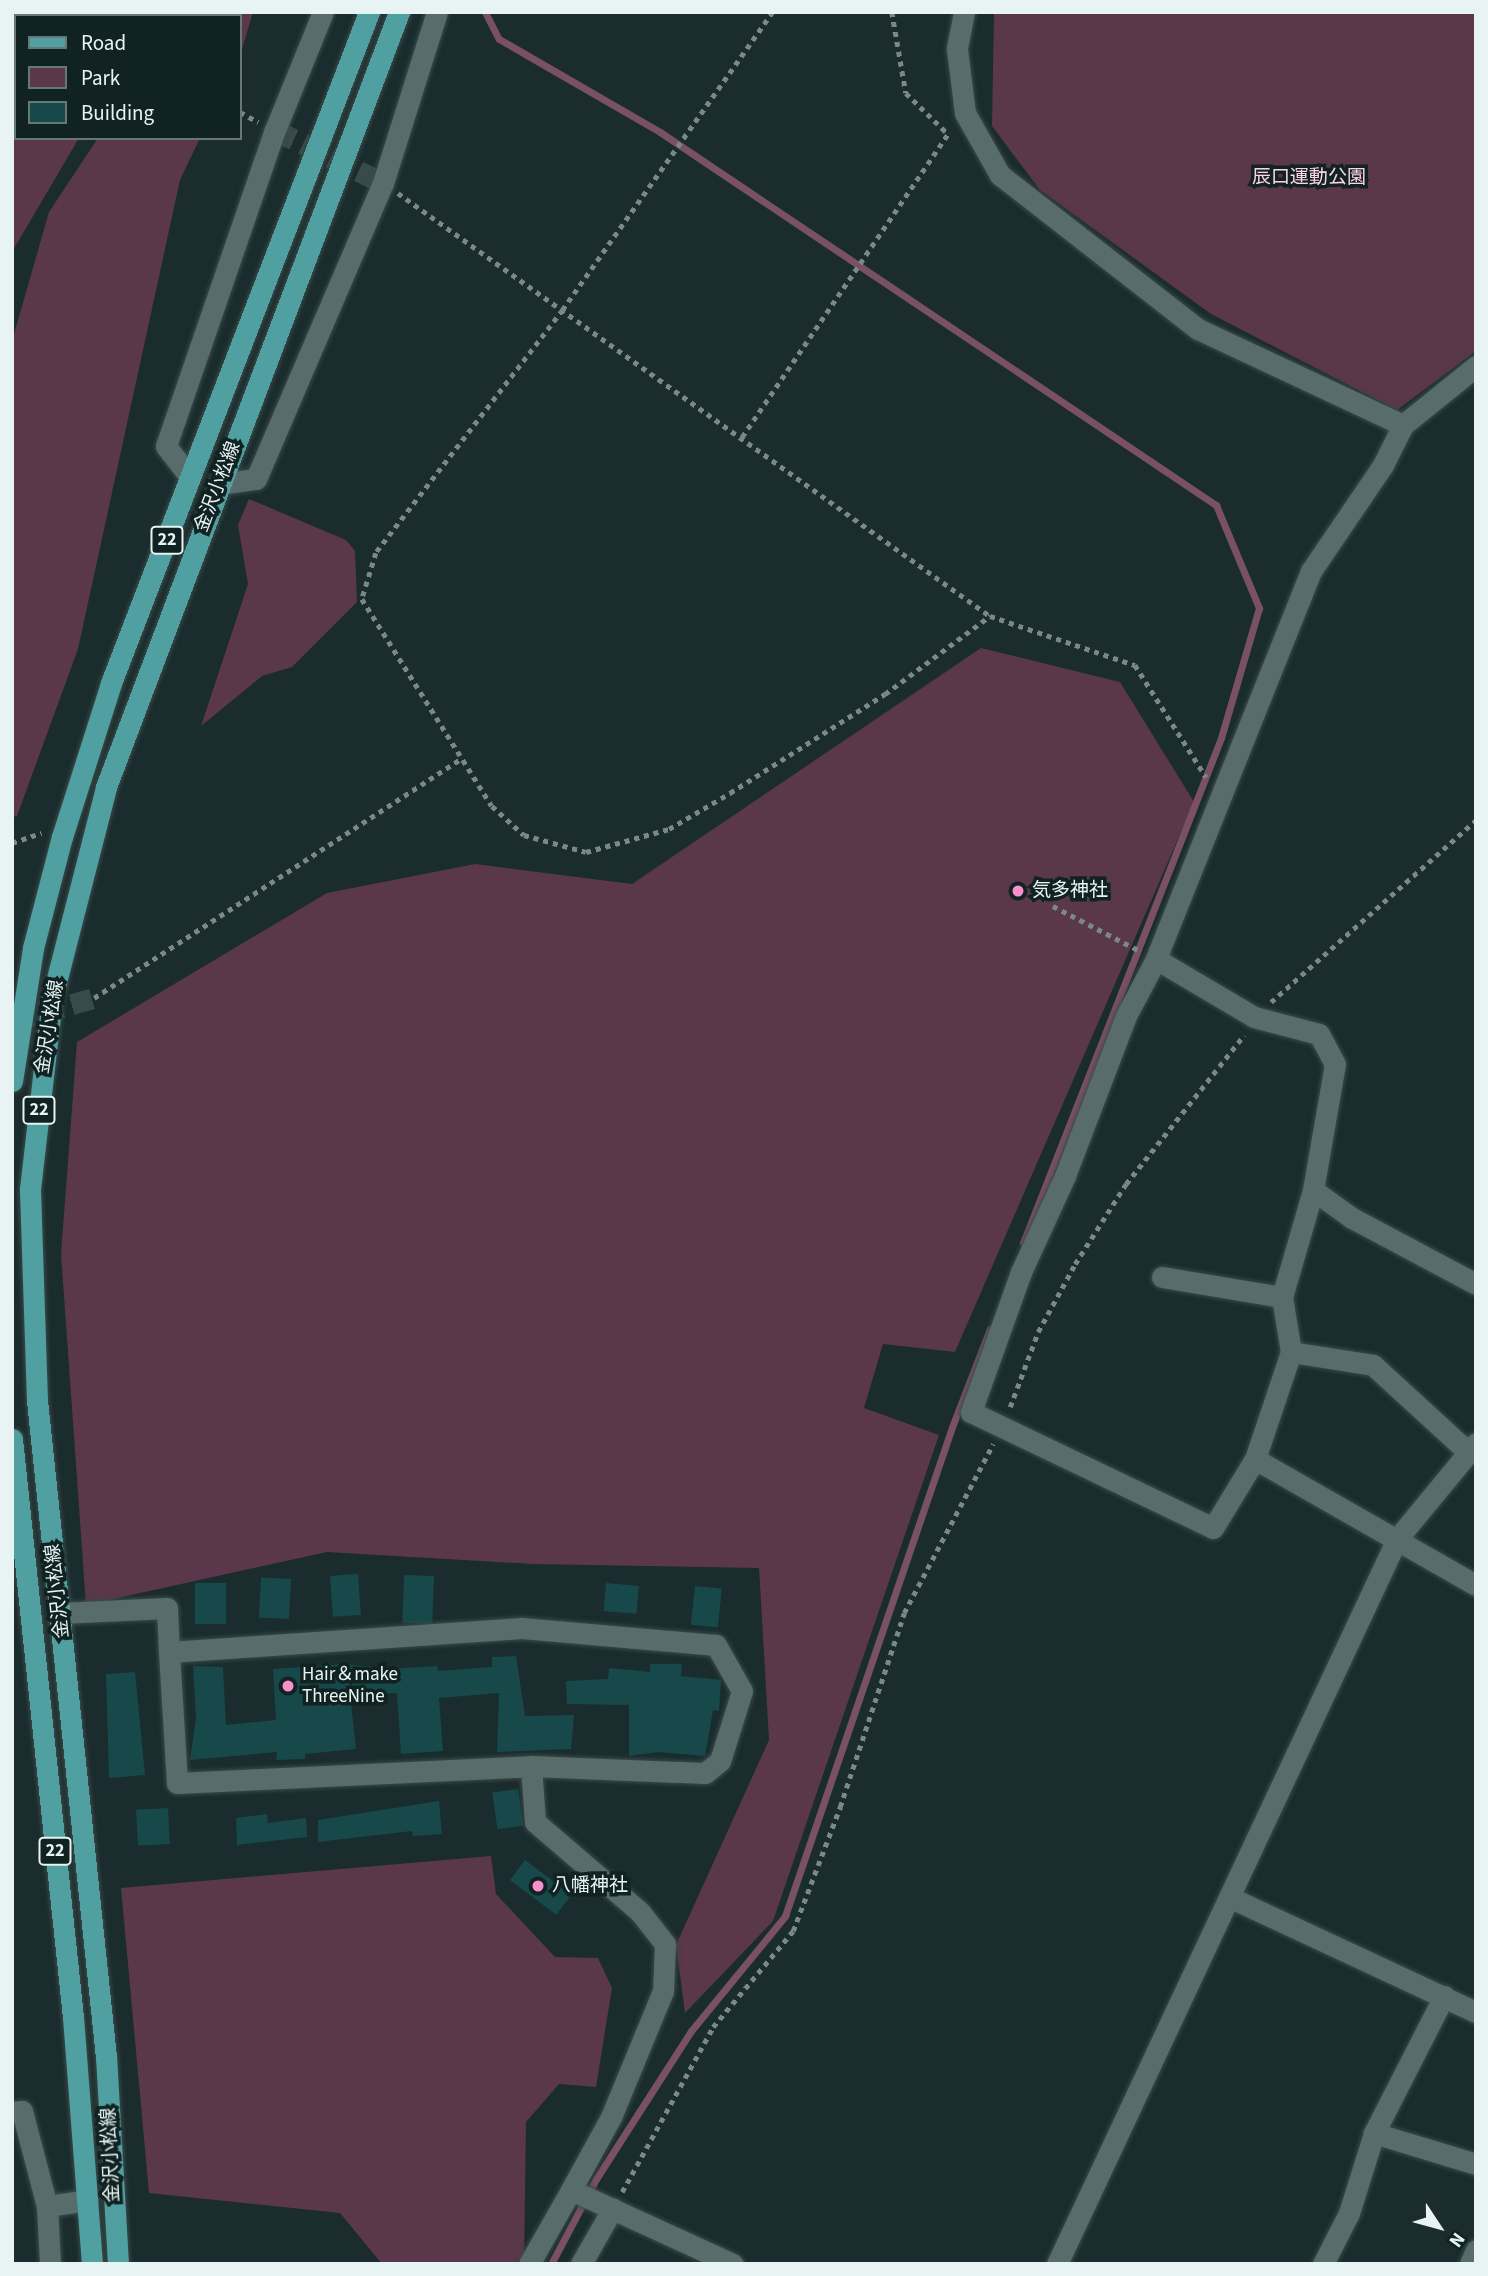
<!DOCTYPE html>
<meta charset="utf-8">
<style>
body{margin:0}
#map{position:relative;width:1488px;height:2276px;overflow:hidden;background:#1a2c2d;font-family:"Source Sans 3","Noto Sans JP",sans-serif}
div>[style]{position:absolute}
.green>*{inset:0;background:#5a374a}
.stream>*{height:7px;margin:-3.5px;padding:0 3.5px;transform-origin:3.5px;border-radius:3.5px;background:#7a5067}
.building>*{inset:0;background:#17494a;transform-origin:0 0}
.minor-tunnel>*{height:21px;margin-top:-10.5px;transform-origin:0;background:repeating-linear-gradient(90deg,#394a4b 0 21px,transparent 0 31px)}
.path>*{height:4.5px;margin-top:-2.25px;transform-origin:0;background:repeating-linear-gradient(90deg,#798888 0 5px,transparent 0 10px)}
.roads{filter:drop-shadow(0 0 2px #3b4a4a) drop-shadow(0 0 2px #3b4a4a)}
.minor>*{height:21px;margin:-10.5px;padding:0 10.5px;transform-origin:10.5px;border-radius:10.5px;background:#586c6c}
.major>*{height:21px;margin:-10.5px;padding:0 10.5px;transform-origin:10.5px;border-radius:10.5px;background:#50a0a1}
.dots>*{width:19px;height:19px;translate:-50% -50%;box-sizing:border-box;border:4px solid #112223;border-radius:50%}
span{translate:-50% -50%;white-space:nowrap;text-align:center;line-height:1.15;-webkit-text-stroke:7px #112223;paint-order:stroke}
.shield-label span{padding:2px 5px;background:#112223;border:2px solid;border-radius:5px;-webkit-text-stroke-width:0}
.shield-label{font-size:18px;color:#e8f3f3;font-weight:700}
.park-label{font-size:19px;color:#fed2e9}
.street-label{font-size:19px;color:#e8f3f3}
.poi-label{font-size:19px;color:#e8f3f3}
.left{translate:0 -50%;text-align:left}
.frame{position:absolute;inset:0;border:14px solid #e8f3f3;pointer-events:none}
.legend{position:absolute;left:14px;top:14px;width:228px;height:126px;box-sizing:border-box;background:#112223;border:2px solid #677676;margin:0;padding:9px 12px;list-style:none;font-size:21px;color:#e8f3f3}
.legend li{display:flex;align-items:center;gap:14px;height:35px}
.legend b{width:35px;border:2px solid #677676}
.north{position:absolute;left:1404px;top:2192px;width:70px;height:70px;-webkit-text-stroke:5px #112223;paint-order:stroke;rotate:126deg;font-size:19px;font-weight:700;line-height:28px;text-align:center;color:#e8f3f3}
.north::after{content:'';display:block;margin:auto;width:24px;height:32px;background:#e8f3f3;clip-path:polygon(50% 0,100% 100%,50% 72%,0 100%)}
</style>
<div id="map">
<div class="green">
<i style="clip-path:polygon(12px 12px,143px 16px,16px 16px,16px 138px,79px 138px,12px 252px)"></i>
<i style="clip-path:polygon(167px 12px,253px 12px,240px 56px,240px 16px)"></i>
<i style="clip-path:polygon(994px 12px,1476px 12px,1476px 351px,1397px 410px,1211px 314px,1040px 190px,992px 126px)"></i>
<i style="clip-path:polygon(98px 138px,200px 138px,180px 180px,78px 649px,17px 816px,12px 817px,12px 341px,49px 212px)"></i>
<i style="clip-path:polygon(249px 499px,346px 540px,355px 551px,357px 602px,292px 667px,262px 676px,201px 726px,248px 584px,238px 525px)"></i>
<i style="clip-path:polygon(981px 648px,1120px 682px,1194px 802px,955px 1352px,883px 1344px,864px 1408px,939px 1435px,773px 1921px,685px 2013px,676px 1945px,769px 1740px,759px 1568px,533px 1564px,327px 1552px,86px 1605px,61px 1254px,77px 1042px,327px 893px,475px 864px,632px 884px)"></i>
<i style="clip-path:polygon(491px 1856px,496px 1894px,555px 1957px,598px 1958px,612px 1988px,596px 2087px,559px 2084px,526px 2122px,524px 2264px,382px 2264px,340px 2213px,149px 2193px,121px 1888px)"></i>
</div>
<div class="stream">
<i style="left:485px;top:12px;width:30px;rotate:63deg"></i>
<i style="left:499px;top:39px;width:186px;rotate:30deg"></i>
<i style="left:660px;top:132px;width:670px;rotate:33.86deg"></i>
<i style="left:1216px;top:505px;width:112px;rotate:67.3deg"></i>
<i style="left:1259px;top:608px;width:135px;rotate:106.3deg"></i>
<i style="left:1221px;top:738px;width:542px;rotate:111.41deg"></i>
<i style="left:551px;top:2264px;width:96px;rotate:-62.1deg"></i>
<i style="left:596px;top:2179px;width:176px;rotate:-57.3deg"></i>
<i style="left:691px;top:2031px;width:149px;rotate:-50.7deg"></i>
<i style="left:785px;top:1916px;width:517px;rotate:-71.14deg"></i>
<i style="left:952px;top:1427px;width:105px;rotate:-68.8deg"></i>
</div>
<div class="building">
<i style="left:358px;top:1574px;width:41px;height:28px;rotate:86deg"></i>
<i style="left:404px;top:1575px;width:30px;height:48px;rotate:2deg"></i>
<i style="left:291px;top:1579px;width:40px;height:30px;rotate:93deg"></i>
<i style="left:226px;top:1583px;width:41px;height:31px;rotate:90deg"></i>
<i style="left:606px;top:1583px;width:33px;height:28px;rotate:5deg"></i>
<i style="left:695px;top:1586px;width:27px;height:39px;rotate:6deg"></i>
<i style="clip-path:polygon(516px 1656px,525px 1716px,574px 1715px,571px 1749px,497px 1752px,499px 1693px,439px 1698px,443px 1751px,401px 1754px,397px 1693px,350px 1695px,356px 1749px,305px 1754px,305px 1759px,276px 1760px,277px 1752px,190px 1760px,196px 1718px,193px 1666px,223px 1667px,226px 1725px,276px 1720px,273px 1669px,346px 1664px,390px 1669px,437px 1666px,438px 1671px,492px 1667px,492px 1657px)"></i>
<i style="clip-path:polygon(650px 1664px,682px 1664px,681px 1676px,721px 1680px,719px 1711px,713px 1710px,705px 1756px,658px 1752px,629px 1756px,629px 1705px,567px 1704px,566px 1681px,608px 1679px,609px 1668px,650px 1672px)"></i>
<i style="clip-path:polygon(135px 1672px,145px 1775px,109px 1778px,106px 1674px)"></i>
<i style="left:518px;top:1789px;width:37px;height:26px;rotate:82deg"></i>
<i style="clip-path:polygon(439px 1801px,442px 1834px,413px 1836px,412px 1831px,318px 1842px,318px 1820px)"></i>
<i style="left:168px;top:1808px;width:36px;height:32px;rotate:87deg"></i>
<i style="clip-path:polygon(267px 1814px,268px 1823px,306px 1818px,307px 1837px,237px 1845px,236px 1818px)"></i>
<i style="left:525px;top:1860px;width:58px;height:25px;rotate:37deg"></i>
</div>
<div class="minor-tunnel">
<i style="left:275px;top:130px;width:120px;rotate:26.1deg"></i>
<i style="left:12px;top:1021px;width:85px;rotate:-15.7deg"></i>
</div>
<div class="path">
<i style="left:773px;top:12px;width:365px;rotate:125.2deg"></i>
<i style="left:563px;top:310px;width:307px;rotate:127.6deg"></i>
<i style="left:376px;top:553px;width:48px;rotate:106.9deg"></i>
<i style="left:362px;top:599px;width:244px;rotate:57.9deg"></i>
<i style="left:492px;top:806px;width:43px;rotate:42.2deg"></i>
<i style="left:524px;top:835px;width:64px;rotate:15.3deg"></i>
<i style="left:586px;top:852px;width:86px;rotate:-15.5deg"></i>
<i style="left:669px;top:829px;width:71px;rotate:-30.5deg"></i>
<i style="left:730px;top:793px;width:184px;rotate:-32.6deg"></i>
<i style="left:885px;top:694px;width:131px;rotate:-36.6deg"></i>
<i style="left:892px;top:12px;width:82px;rotate:80.2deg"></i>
<i style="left:906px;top:93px;width:60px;rotate:44.3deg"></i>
<i style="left:240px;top:112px;width:21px;rotate:29deg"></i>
<i style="left:398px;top:193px;width:728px;rotate:35.55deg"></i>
<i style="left:990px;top:616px;width:153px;rotate:18.7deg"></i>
<i style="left:1135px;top:665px;width:133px;rotate:57.6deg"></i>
<i style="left:742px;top:437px;width:366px;rotate:-55.8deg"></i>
<i style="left:12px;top:843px;width:31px;rotate:-19deg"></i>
<i style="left:1053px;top:906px;width:98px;rotate:27.3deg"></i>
<i style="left:94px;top:998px;width:438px;rotate:-33.1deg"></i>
<i style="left:1271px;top:1002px;width:274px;rotate:-41.6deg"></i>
<i style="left:1010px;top:1407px;width:80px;rotate:-69.5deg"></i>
<i style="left:1038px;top:1332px;width:77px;rotate:-61.4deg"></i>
<i style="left:1075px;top:1264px;width:95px;rotate:-57.5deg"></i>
<i style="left:1126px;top:1184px;width:190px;rotate:-51.6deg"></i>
<i style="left:622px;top:2192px;width:188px;rotate:-61.1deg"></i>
<i style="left:713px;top:2027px;width:125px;rotate:-50.2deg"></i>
<i style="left:793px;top:1931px;width:133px;rotate:-69.2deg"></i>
<i style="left:840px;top:1807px;width:204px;rotate:-71.7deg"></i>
<i style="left:904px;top:1613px;width:191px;rotate:-62.2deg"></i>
</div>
<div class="roads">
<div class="minor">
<i style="left:964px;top:12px;width:38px;rotate:101deg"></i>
<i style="left:957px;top:49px;width:64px;rotate:82.9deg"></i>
<i style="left:965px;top:113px;width:71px;rotate:60.6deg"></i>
<i style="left:1000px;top:175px;width:251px;rotate:37.9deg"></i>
<i style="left:1198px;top:329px;width:226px;rotate:25.1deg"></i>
<i style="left:1403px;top:425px;width:94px;rotate:-38.9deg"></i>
<i style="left:1403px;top:425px;width:45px;rotate:116.6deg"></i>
<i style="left:1383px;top:465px;width:128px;rotate:124.2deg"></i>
<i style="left:1311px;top:571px;width:418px;rotate:111.8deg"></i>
<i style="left:1156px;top:959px;width:64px;rotate:117.8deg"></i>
<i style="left:1126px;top:1016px;width:171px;rotate:110.9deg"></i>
<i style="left:1065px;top:1176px;width:106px;rotate:114.6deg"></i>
<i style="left:1021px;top:1272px;width:149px;rotate:109.7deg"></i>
<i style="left:971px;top:1412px;width:268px;rotate:25.6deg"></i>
<i style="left:1213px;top:1528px;width:81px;rotate:-58.7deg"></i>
<i style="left:1255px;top:1459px;width:254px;rotate:29.7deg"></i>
<i style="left:190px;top:477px;width:39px;rotate:-128deg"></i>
<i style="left:166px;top:446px;width:334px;rotate:-71deg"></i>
<i style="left:275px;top:130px;width:127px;rotate:-67.9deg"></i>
<i style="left:219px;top:484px;width:37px;rotate:-8deg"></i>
<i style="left:256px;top:479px;width:322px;rotate:-66.8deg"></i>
<i style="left:383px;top:183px;width:179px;rotate:-72.5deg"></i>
<i style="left:1156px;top:959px;width:114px;rotate:30.6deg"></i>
<i style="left:1254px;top:1017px;width:67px;rotate:14.7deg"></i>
<i style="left:1319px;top:1034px;width:34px;rotate:62deg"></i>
<i style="left:1335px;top:1064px;width:128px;rotate:99.9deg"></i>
<i style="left:1313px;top:1190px;width:48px;rotate:35.7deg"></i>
<i style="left:1352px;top:1218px;width:140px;rotate:28deg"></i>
<i style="left:1162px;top:1277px;width:122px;rotate:9.5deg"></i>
<i style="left:1291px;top:1352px;width:83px;rotate:9deg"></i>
<i style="left:1373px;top:1365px;width:130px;rotate:42.5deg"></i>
<i style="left:1255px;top:1459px;width:113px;rotate:-71.4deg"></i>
<i style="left:1291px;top:1352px;width:56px;rotate:-99.3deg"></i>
<i style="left:1282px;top:1297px;width:111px;rotate:-73.8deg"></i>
<i style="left:60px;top:1613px;width:107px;rotate:-2.7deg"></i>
<i style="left:167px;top:1608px;width:44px;rotate:87.4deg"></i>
<i style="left:169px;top:1652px;width:131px;rotate:86.5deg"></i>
<i style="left:177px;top:1783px;width:354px;rotate:-2.7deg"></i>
<i style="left:531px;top:1766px;width:174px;rotate:2.3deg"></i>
<i style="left:705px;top:1773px;width:19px;rotate:-39deg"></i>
<i style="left:720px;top:1761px;width:73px;rotate:-72.6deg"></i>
<i style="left:742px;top:1691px;width:53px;rotate:-119.5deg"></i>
<i style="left:716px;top:1645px;width:195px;rotate:-175deg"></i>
<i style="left:522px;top:1628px;width:354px;rotate:176.1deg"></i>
<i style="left:531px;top:1766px;width:56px;rotate:85.9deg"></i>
<i style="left:535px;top:1822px;width:138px;rotate:40.6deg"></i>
<i style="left:640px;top:1912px;width:41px;rotate:52deg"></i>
<i style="left:665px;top:1944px;width:47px;rotate:92.4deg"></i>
<i style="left:663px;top:1991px;width:136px;rotate:112.4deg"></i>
<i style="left:611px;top:2117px;width:83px;rotate:118.7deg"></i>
<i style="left:571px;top:2190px;width:178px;rotate:24.6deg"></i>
<i style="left:1231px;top:1898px;width:270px;rotate:25deg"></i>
<i style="left:12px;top:2112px;width:10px;rotate:-6deg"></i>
<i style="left:22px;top:2111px;width:98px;rotate:75.3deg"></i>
<i style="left:47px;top:2206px;width:58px;rotate:87deg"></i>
<i style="left:1374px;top:2133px;width:107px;rotate:16.9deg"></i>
<i style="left:47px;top:2206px;width:41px;rotate:-8.3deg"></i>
<i style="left:529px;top:2264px;width:85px;rotate:-60.4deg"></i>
<i style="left:581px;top:2264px;width:64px;rotate:-60.3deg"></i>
<i style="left:1057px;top:2264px;width:801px;rotate:-64.88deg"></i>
<i style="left:1397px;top:1539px;width:124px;rotate:-50.5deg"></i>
<i style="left:1323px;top:2264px;width:57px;rotate:-63deg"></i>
<i style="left:1349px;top:2213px;width:84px;rotate:-72.6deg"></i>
<i style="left:1374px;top:2133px;width:154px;rotate:-62.9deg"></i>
<i style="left:1470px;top:2264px;width:15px;rotate:-67deg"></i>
</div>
<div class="major">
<i style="left:12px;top:1081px;width:135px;rotate:-81deg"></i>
<i style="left:33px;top:948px;width:115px;rotate:-75.4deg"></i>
<i style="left:62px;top:837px;width:162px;rotate:-72.3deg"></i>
<i style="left:111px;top:683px;width:719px;rotate:-68.97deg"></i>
<i style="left:12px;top:1439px;width:581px;rotate:83.98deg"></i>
<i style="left:73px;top:2017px;width:248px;rotate:85.6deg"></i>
<i style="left:118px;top:2264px;width:207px;rotate:-93.3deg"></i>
<i style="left:106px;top:2057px;width:660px;rotate:-96deg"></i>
<i style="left:37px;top:1401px;width:212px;rotate:-91.9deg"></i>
<i style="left:30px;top:1189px;width:192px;rotate:-83.4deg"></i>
<i style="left:52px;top:998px;width:218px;rotate:-75.6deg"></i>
<i style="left:106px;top:787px;width:829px;rotate:-69.29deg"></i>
</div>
</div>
<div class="dots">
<i style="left:1018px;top:891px;background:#f890cb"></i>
<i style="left:288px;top:1686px;background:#f890cb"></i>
<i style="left:538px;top:1886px;background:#f890cb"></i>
</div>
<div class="shield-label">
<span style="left:167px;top:540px">22</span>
<span style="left:39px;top:1110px">22</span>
<span style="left:55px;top:1851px">22</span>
</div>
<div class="park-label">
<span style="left:1309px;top:178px">辰口運動公園</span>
</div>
<div class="street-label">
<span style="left:218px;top:487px;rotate:-69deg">金沢小松線</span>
<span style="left:50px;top:1027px;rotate:-81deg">金沢小松線</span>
<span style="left:58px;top:1591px;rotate:-96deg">金沢小松線</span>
<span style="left:111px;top:2155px;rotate:-93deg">金沢小松線</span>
</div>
<div class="poi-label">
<span class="left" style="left:1032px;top:891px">気多神社</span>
<span class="left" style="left:302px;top:1686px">Hair＆make<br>ThreeNine</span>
<span class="left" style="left:552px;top:1886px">八幡神社</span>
</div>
<div class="frame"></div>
<ul class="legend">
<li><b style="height:9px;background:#50a0a1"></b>Road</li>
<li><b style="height:19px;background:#5a374a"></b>Park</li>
<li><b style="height:19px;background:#17494a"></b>Building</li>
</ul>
<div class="north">N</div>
</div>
